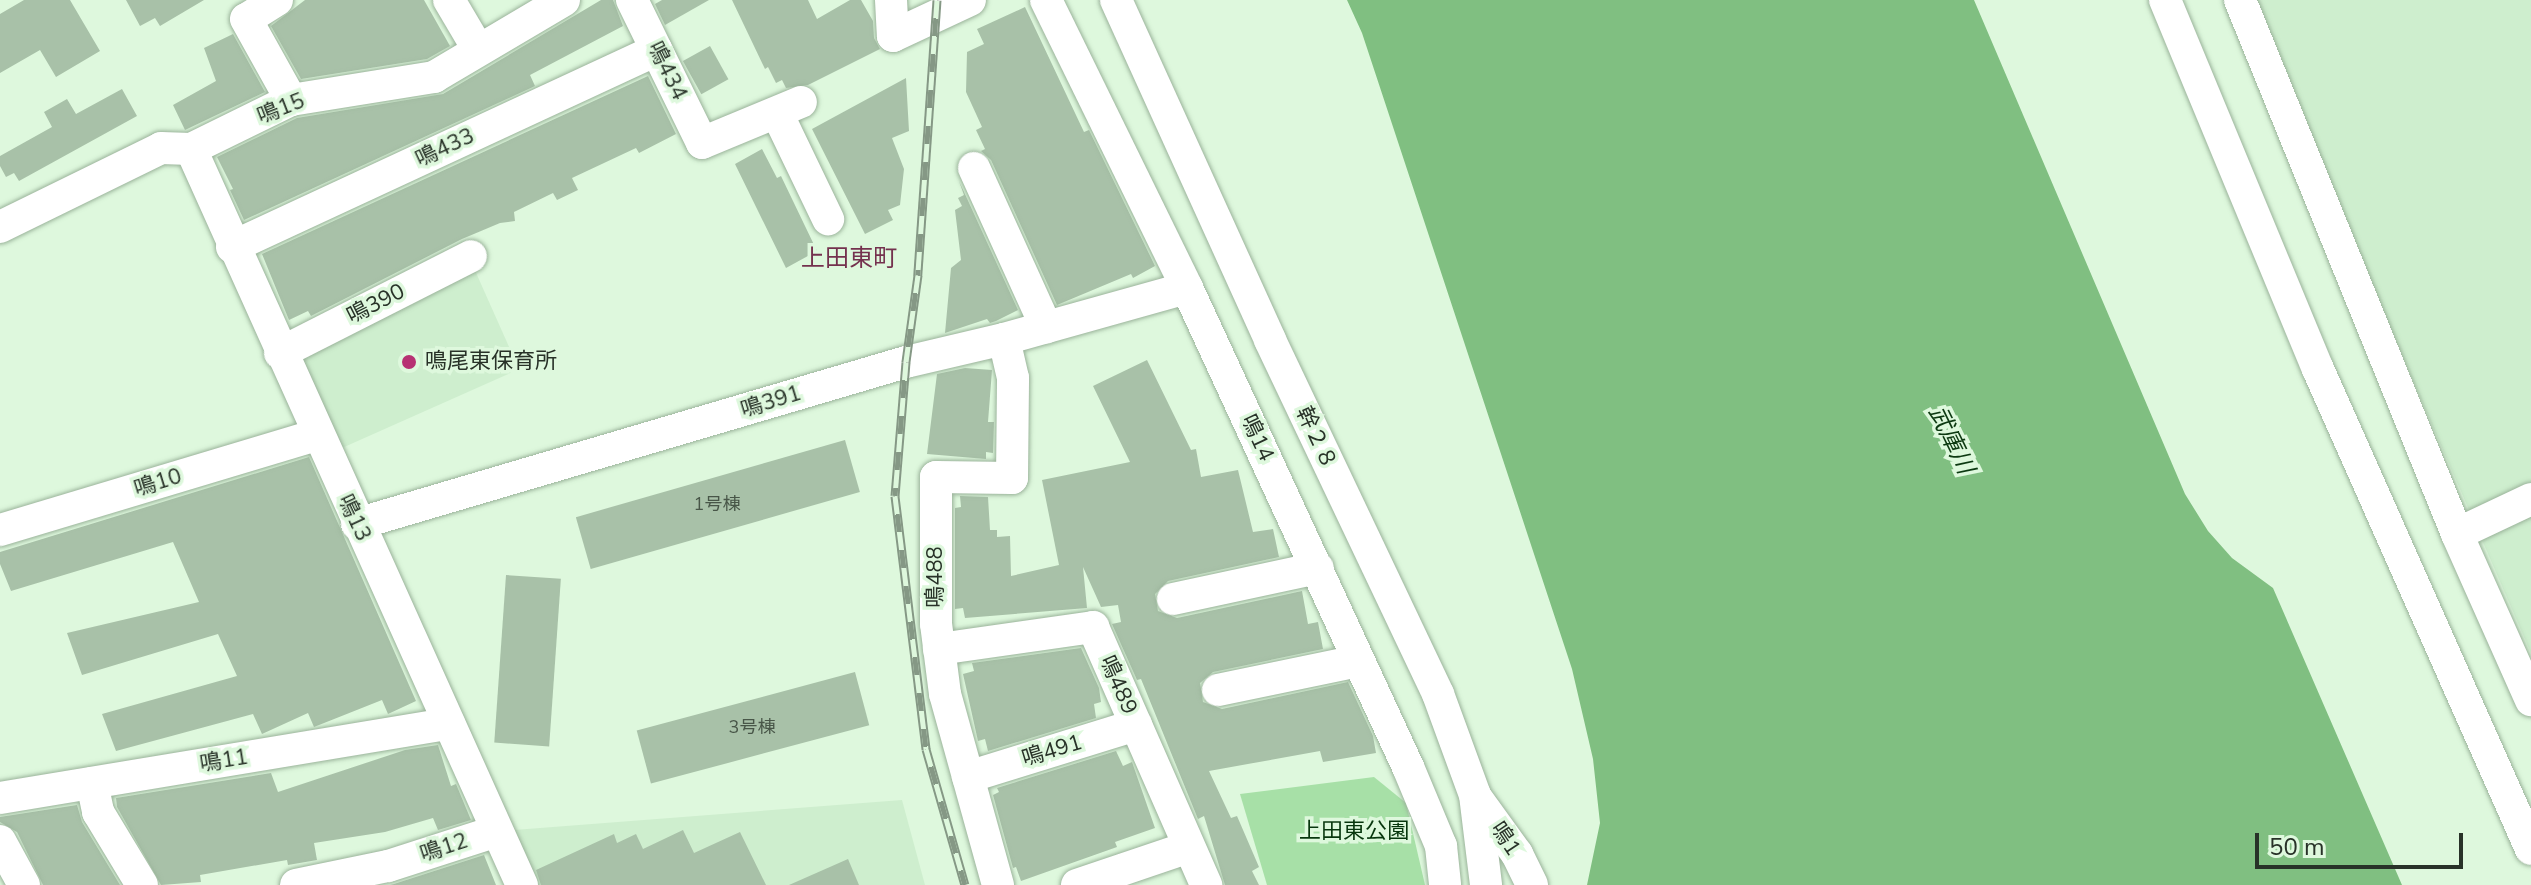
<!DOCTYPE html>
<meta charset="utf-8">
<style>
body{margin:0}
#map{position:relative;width:2531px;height:885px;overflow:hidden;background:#def8dd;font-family:"Nunito Sans","Noto Sans JP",sans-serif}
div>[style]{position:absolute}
.built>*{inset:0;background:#ceeece;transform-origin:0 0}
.green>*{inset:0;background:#a7e0a7}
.water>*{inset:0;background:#80bf81}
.building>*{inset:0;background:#a8c1a8;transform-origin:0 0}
.roads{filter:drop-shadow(0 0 2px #9ab39a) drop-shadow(0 0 2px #9ab39a)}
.minor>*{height:32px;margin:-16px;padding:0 16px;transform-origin:16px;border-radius:16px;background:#fff}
.rail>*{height:9px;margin-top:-4.5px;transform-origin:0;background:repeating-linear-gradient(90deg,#def8dd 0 18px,#859885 0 36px);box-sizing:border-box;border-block:2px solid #859885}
.dots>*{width:22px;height:22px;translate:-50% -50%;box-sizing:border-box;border:4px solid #def8dd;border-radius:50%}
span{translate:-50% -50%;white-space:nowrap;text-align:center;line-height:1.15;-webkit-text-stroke:7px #def8dd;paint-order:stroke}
.number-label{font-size:18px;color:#485648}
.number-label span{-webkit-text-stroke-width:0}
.street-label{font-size:22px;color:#283228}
.poi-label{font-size:22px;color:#283228}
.left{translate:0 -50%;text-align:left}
.park-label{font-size:22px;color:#07360d}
.neighbourhood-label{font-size:24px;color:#74314e}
.water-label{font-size:24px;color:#0c3911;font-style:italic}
.scale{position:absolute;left:2255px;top:833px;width:208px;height:36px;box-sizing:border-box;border:4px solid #283228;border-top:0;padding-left:10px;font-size:24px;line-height:28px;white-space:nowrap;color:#283228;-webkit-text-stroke:6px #def8dd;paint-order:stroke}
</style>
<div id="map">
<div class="built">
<i style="clip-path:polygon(2253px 0,2531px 0,2531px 653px,2401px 353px)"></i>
<i style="left:473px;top:266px;width:113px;height:195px;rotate:66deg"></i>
<i style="clip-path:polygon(902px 800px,925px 885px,537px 885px,514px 830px)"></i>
</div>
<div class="green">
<i style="clip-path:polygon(1374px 777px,1406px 803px,1425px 885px,1267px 885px,1240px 794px)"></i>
</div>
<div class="water">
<i style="clip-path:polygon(1347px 0,1974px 0,2185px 494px,2208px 531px,2232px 558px,2273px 588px,2402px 885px,1587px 885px,1600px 823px,1593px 759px,1572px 669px,1362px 33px)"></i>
</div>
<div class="building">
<i style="clip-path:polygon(24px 0,70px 0,100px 51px,56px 77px,40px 50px,0 73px,0 14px)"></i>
<i style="clip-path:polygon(126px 0,204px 0,160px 26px,155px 18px,140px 26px)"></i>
<i style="clip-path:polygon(305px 0,424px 0,450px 46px,427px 59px,301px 79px,271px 26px)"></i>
<i style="clip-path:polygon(601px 0,613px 0,623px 26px,530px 75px,535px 86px,244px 220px,230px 190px,233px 189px,217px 157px,297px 118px,443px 94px)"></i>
<i style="clip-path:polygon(662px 0,709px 0,665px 25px,655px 4px)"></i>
<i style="clip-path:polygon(732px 0,808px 0,817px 19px,850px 0,861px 0,873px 21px,874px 38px,880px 49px,808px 85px,786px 88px,782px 80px,776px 83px,768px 67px,765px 69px)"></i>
<i style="clip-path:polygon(1025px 7px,1084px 132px,1089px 130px,1155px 266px,1133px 278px,1131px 274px,1057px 305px,991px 160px,981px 151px,985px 149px,976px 130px,982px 127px,966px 92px,967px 52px,984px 44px,977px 29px)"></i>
<i style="clip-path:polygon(233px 34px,265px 92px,185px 130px,173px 105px,216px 81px,204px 48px)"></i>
<i style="left:710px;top:46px;width:38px;height:31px;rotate:61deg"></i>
<i style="clip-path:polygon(648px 76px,676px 134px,639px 153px,636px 148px,572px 178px,578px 190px,557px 200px,553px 193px,514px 212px,515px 221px,500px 223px,462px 239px,311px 316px,308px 311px,289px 320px,262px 254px)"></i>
<i style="clip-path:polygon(906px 78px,909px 131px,892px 138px,904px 169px,900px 205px,888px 210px,893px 220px,865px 234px,812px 129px)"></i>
<i style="clip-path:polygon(122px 89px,137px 116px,19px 181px,14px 173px,6px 177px,0 166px,0 156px,52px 127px,44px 112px,67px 99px,76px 114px)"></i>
<i style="clip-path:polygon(762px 149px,777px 178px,781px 176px,817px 251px,786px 268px,735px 164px)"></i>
<i style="clip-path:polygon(959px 181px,1018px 310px,996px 321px,990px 323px,987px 319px,945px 333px,951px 268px,961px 260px,955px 210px,962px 206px,958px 198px,964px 195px)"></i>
<i style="clip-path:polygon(1147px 360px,1191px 450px,1196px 449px,1201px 477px,1238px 470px,1253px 532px,1273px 529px,1279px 557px,1168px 581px,1155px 594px,1158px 611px,1177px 618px,1302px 591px,1308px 624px,1318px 622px,1323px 649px,1213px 672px,1200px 683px,1203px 702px,1222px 709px,1348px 682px,1373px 736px,1376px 753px,1323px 762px,1320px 751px,1209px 771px,1231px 818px,1237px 816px,1259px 867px,1252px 871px,1259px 885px,1225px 885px,1204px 816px,1198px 819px,1141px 679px,1137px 680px,1112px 624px,1121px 622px,1118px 605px,1101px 607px,1083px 567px,1087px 608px,965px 618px,963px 608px,955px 609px,955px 508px,961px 507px,960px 496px,988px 497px,990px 530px,997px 530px,997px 537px,1010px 536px,1011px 576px,1059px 565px,1042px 480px,1130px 462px,1093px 386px)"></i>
<i style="clip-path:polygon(965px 368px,992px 370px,988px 422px,994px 422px,993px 453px,986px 452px,986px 459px,927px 454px,937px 374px)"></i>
<i style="left:845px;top:440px;width:54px;height:280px;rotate:74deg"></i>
<i style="clip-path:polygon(309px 457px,416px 701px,388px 714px,382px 700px,314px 727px,308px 713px,262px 734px,253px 714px,116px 751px,102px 714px,237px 676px,218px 634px,82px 675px,67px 633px,199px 602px,173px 542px,11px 591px,0 564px,0 552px)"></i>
<i style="left:506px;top:575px;width:55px;height:168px;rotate:4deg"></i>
<i style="clip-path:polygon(1081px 648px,1099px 688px,1101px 702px,1094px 704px,1096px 718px,988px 751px,985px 739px,978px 741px,963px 674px,974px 671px,972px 663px)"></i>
<i style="left:855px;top:672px;width:55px;height:226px;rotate:75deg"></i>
<i style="clip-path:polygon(438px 745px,451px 786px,456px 784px,471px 820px,438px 830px,433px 818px,385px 832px,314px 843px,317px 860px,288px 865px,287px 860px,200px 875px,201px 882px,161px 885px,117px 807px,116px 798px,271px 773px,278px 792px,405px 750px)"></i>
<i style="clip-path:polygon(1116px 751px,1123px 766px,1132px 762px,1155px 828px,1115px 842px,1117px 847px,1021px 881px,1016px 867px,1013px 868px,993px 795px,999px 792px,997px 788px)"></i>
<i style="clip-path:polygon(77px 805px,82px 822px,120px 885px,43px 885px,17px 832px,0 822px,0 817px)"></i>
<i style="clip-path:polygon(683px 830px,694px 853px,740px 832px,766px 885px,541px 885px,536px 870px,614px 834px,617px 843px,636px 834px,643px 849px)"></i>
<i style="clip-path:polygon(484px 855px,496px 885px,390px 885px,394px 884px)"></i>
<i style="clip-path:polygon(848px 859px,859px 885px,789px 885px)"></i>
</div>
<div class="roads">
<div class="minor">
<i style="left:277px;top:0;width:36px;rotate:148deg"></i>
<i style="left:246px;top:19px;width:93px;rotate:60.9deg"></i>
<i style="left:449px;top:0;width:57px;rotate:59.4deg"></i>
<i style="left:632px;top:0;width:159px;rotate:63.9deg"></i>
<i style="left:702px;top:143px;width:107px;rotate:-22.5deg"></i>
<i style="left:891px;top:0;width:36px;rotate:87deg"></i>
<i style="left:893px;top:36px;width:85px;rotate:-25.1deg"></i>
<i style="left:1046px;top:0;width:321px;rotate:63.9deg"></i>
<i style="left:1187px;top:288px;width:528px;rotate:65.23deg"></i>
<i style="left:1408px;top:767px;width:86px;rotate:67.3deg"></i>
<i style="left:1441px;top:846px;width:39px;rotate:84deg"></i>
<i style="left:1116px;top:0;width:373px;rotate:65.6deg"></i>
<i style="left:1270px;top:340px;width:392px;rotate:64.6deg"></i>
<i style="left:1438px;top:694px;width:108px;rotate:69.9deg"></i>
<i style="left:1475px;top:795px;width:91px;rotate:83deg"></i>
<i style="left:2165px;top:0;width:399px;rotate:67.5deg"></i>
<i style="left:2318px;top:369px;width:525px;rotate:66.07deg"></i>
<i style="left:2240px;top:0;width:576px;rotate:67.88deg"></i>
<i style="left:2457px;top:534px;width:182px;rotate:66deg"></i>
<i style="left:777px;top:113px;width:118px;rotate:64.3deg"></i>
<i style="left:191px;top:149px;width:807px;rotate:65.79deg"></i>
<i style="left:974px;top:168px;width:175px;rotate:65.6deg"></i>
<i style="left:0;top:227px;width:179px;rotate:-26.1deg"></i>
<i style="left:161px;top:148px;width:30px;rotate:2deg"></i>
<i style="left:191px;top:149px;width:111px;rotate:-26.1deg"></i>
<i style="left:291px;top:100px;width:145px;rotate:-9.1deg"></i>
<i style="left:434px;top:77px;width:151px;rotate:-30.6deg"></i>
<i style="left:232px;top:247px;width:468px;rotate:-24.9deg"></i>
<i style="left:280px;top:353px;width:214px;rotate:-26.9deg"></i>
<i style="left:357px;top:524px;width:572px;rotate:-16.44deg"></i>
<i style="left:906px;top:362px;width:101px;rotate:-13.2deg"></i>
<i style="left:1004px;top:339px;width:190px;rotate:-15.6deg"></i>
<i style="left:0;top:530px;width:331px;rotate:-16.7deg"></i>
<i style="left:2457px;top:534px;width:82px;rotate:-25.3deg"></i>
<i style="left:1173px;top:599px;width:148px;rotate:-12.1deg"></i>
<i style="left:939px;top:649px;width:156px;rotate:-8.1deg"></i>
<i style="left:1093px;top:627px;width:282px;rotate:66.3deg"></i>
<i style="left:1218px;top:690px;width:143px;rotate:-11.7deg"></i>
<i style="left:968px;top:777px;width:176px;rotate:-17.2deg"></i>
<i style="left:92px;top:783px;width:30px;rotate:78deg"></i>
<i style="left:98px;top:812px;width:85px;rotate:58.9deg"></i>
<i style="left:0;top:798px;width:455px;rotate:-9.4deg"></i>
<i style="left:1478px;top:800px;width:67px;rotate:54.2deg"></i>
<i style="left:1517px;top:854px;width:34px;rotate:64deg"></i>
<i style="left:0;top:841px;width:50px;rotate:61.4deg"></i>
<i style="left:296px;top:885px;width:94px;rotate:-11.7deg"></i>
<i style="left:388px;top:866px;width:114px;rotate:-17.8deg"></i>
<i style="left:998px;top:885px;width:198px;rotate:-105.5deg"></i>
<i style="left:945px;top:694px;width:71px;rotate:-97.3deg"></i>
<i style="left:936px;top:624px;width:147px;rotate:-90deg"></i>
<i style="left:936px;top:477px;width:76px;rotate:0.8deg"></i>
<i style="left:1012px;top:478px;width:100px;rotate:-89.4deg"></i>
<i style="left:1013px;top:378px;width:40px;rotate:-103deg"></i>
<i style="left:1077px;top:885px;width:118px;rotate:-18.7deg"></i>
</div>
</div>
<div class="rail">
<i style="left:937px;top:0;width:276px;rotate:94deg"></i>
<i style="left:918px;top:275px;width:88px;rotate:97.9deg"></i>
<i style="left:906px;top:362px;width:134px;rotate:94.7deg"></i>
<i style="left:895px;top:496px;width:255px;rotate:83deg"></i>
<i style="left:926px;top:749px;width:141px;rotate:74deg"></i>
</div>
<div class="dots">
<i style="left:409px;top:362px;background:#b73173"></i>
</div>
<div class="number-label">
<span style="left:717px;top:504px">1号棟</span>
<span style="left:752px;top:727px">3号棟</span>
</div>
<div class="street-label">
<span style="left:667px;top:71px;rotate:64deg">鳴434</span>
<span style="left:281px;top:109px;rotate:-21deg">鳴15</span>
<span style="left:445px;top:148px;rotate:-25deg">鳴433</span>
<span style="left:376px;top:304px;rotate:-27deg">鳴390</span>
<span style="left:771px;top:402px;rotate:-17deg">鳴391</span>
<span style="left:1257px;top:438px;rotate:65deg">鳴14</span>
<span style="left:1316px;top:438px;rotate:65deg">幹２８</span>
<span style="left:158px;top:483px;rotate:-17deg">鳴10</span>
<span style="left:354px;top:518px;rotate:65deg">鳴13</span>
<span style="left:936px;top:577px;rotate:-90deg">鳴488</span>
<span style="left:1118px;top:685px;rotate:66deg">鳴489</span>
<span style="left:1052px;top:751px;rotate:-17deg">鳴491</span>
<span style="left:224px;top:761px;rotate:-9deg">鳴11</span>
<span style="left:1505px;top:839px;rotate:56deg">鳴1</span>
<span style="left:444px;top:848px;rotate:-18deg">鳴12</span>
</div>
<div class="poi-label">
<span class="left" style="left:425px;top:362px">鳴尾東保育所</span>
</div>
<div class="park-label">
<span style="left:1354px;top:832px">上田東公園</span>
</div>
<div class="neighbourhood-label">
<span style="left:849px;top:259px">上田東町</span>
</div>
<div class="water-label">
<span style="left:1951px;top:440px;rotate:64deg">武庫川</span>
</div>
<div class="scale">50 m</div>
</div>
